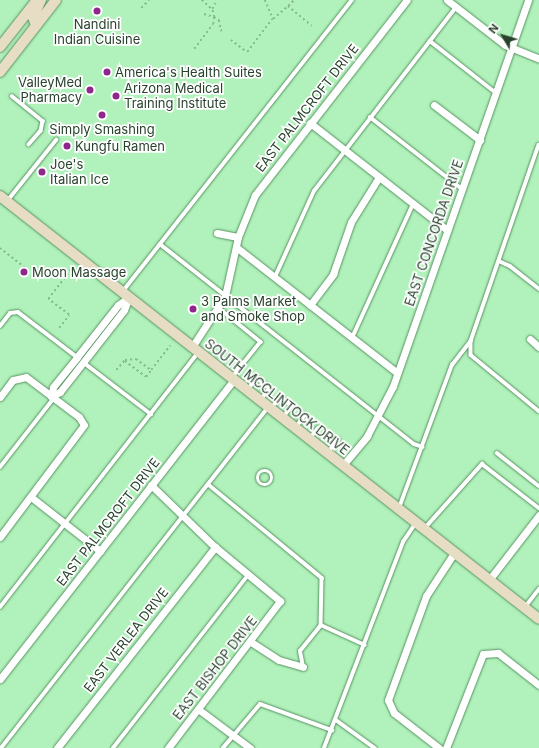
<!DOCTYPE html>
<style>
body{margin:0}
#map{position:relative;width:539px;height:748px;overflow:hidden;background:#b1f1bb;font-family:Inter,sans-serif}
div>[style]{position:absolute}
.path>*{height:1.5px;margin-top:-0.75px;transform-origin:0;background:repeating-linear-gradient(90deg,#86ba8f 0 2px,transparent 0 5px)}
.roads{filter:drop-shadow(0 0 1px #579362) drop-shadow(0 0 1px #579362)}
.lane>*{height:3.5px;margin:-1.75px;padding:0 1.75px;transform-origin:1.75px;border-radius:1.75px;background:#fff}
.lane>.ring{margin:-1.75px;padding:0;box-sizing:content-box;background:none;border:3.5px solid #fff;border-radius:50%}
.street>*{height:7px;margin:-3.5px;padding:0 3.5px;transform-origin:3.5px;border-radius:3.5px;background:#fff}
.secondary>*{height:10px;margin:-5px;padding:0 5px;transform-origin:5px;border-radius:5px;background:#e6ddc4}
.dots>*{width:11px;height:11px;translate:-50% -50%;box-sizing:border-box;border:2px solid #fff;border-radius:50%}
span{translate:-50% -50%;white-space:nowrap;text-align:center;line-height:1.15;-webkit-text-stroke:3.5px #fff;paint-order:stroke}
.poi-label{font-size:13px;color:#28422d}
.left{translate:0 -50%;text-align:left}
.right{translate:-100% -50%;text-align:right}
.street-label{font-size:13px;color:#28422d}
.north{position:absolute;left:483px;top:16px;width:40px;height:40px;-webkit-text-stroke:3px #fff;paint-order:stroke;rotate:308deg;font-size:11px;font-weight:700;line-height:16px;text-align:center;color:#28422d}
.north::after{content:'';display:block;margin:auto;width:14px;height:18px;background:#28422d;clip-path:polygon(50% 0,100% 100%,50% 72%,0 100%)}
</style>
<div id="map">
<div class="path">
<i style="left:202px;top:0;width:13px;rotate:42deg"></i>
<i style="left:212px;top:9px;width:10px;rotate:-61deg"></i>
<i style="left:265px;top:0;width:21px;rotate:67deg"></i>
<i style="left:273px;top:19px;width:20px;rotate:-41deg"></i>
<i style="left:288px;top:6px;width:31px;rotate:40deg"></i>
<i style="left:288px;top:6px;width:8px;rotate:-45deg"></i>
<i style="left:141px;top:8px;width:11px;rotate:-45deg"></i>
<i style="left:204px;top:14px;width:10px;rotate:17deg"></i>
<i style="left:214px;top:17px;width:8px;rotate:-104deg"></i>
<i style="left:231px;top:40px;width:20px;rotate:37deg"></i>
<i style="left:247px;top:52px;width:41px;rotate:-52.9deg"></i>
<i style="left:194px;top:49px;width:31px;rotate:-53deg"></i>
<i style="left:213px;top:24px;width:7px;rotate:-82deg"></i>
<i style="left:214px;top:17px;width:6px;rotate:31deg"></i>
<i style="left:219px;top:20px;width:13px;rotate:77deg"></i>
<i style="left:0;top:248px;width:36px;rotate:38deg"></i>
<i style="left:59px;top:328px;width:16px;rotate:-52deg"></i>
<i style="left:69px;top:315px;width:26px;rotate:-143deg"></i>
<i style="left:48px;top:299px;width:39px;rotate:-52deg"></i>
<i style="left:125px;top:361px;width:26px;rotate:37deg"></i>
<i style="left:146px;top:377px;width:9px;rotate:-54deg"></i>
<i style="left:116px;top:370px;width:13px;rotate:-48deg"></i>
<i style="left:125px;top:360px;width:11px;rotate:-5deg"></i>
<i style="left:136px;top:359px;width:19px;rotate:36deg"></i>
<i style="left:151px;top:370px;width:31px;rotate:-52deg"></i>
</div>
<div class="roads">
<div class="lane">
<i style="left:430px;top:41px;width:83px;rotate:38.1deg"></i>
<i style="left:12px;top:96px;width:40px;rotate:39deg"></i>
<i style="left:43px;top:121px;width:10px;rotate:101deg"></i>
<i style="left:41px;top:131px;width:18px;rotate:131deg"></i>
<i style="left:370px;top:117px;width:117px;rotate:38deg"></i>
<i style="left:539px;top:145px;width:207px;rotate:109.1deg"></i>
<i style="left:471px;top:341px;width:14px;rotate:90deg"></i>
<i style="left:471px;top:355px;width:88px;rotate:39.5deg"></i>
<i style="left:8px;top:200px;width:77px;rotate:-51.3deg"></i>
<i style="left:160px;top:244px;width:323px;rotate:38.2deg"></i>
<i style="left:414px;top:444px;width:9px;rotate:18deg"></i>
<i style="left:499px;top:261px;width:12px;rotate:24deg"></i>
<i style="left:510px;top:266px;width:37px;rotate:38deg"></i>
<i style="left:275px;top:277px;width:94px;rotate:-65.6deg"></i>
<i style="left:314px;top:191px;width:232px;rotate:-52.3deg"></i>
<i style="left:123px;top:291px;width:370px;rotate:-51.8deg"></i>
<i style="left:219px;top:308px;width:54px;rotate:39deg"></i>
<i style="left:261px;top:342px;width:45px;rotate:128.7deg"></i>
<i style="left:0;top:326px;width:16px;rotate:-52deg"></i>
<i style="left:10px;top:313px;width:8px;rotate:-7deg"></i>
<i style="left:18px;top:312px;width:74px;rotate:37.3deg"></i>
<i style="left:352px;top:338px;width:147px;rotate:-65.5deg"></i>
<i style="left:83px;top:362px;width:86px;rotate:37.4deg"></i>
<i style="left:248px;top:389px;width:14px;rotate:-51deg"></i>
<i style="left:257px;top:378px;width:16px;rotate:38deg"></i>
<i style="left:270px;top:388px;width:14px;rotate:126deg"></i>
<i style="left:271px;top:408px;width:15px;rotate:-48deg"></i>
<i style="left:281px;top:397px;width:14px;rotate:39deg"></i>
<i style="left:292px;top:406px;width:14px;rotate:126deg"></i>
<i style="left:296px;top:427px;width:15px;rotate:-53deg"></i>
<i style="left:310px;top:438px;width:13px;rotate:-51deg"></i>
<i style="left:328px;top:452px;width:16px;rotate:-50deg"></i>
<i style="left:497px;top:453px;width:53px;rotate:38.2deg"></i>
<i style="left:0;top:467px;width:88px;rotate:-52deg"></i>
<i class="ring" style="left:258px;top:471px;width:10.5px;height:10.5px"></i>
<i style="left:208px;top:484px;width:148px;rotate:39.5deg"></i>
<i style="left:322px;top:578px;width:47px;rotate:91.2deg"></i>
<i style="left:321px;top:625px;width:48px;rotate:24.4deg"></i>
<i style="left:399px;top:508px;width:153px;rotate:-69.7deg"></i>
<i style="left:452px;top:365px;width:31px;rotate:-52deg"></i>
<i style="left:425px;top:528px;width:86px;rotate:-48.3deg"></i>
<i style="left:482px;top:464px;width:72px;rotate:37.7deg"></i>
<i style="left:0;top:607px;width:322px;rotate:-52.1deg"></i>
<i style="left:525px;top:607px;width:23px;rotate:-52deg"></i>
<i style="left:303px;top:667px;width:16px;rotate:-101deg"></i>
<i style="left:300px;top:651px;width:33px;rotate:-51deg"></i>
<i style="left:336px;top:720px;width:48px;rotate:35.7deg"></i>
<i style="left:1px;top:748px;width:433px;rotate:-51.9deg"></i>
<i style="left:113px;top:748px;width:221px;rotate:-52deg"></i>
<i style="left:223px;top:748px;width:57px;rotate:-49.9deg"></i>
<i style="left:260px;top:704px;width:77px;rotate:19.9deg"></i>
<i style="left:324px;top:748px;width:221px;rotate:-69deg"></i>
<i style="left:403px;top:542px;width:22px;rotate:-56deg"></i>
</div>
<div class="street">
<i style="left:447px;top:0;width:73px;rotate:37.8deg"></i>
<i style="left:505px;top:45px;width:37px;rotate:22deg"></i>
<i style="left:434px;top:105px;width:58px;rotate:37.3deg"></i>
<i style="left:310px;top:123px;width:174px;rotate:38deg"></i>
<i style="left:217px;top:233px;width:21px;rotate:11deg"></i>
<i style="left:236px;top:247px;width:204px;rotate:38deg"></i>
<i style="left:129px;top:297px;width:14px;rotate:111deg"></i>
<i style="left:124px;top:310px;width:104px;rotate:128deg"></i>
<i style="left:60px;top:392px;width:10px;rotate:156deg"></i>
<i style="left:51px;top:396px;width:9px;rotate:-77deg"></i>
<i style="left:53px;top:387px;width:38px;rotate:-51deg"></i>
<i style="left:77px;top:357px;width:66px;rotate:-51.7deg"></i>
<i style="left:118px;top:305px;width:14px;rotate:-36deg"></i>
<i style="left:310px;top:305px;width:39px;rotate:-53deg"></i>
<i style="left:333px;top:274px;width:55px;rotate:-70.9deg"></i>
<i style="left:351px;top:222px;width:53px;rotate:-58.1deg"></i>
<i style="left:530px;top:339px;width:12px;rotate:42deg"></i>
<i style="left:192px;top:347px;width:61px;rotate:-57.1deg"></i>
<i style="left:225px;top:296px;width:60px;rotate:-77.6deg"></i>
<i style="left:238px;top:237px;width:45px;rotate:-68deg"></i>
<i style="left:255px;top:195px;width:247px;rotate:-52.1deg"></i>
<i style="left:0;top:397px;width:21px;rotate:-53deg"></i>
<i style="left:13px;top:380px;width:13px;rotate:-13deg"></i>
<i style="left:26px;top:377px;width:66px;rotate:37deg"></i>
<i style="left:79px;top:417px;width:9px;rotate:58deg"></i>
<i style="left:84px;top:425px;width:140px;rotate:126.9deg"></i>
<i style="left:343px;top:465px;width:38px;rotate:-50deg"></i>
<i style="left:367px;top:436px;width:56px;rotate:-62.5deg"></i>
<i style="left:393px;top:386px;width:409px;rotate:-70.7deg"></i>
<i style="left:151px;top:485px;width:89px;rotate:44.1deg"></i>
<i style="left:215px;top:547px;width:85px;rotate:39.7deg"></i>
<i style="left:280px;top:601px;width:185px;rotate:127.3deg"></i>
<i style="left:31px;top:497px;width:88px;rotate:38deg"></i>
<i style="left:489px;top:580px;width:82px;rotate:-52.4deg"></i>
<i style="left:251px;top:642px;width:33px;rotate:33deg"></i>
<i style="left:279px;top:660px;width:25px;rotate:16deg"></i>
<i style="left:0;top:679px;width:380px;rotate:-52deg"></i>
<i style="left:198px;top:709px;width:65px;rotate:36.9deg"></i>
<i style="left:57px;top:748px;width:256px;rotate:-51.8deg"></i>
<i style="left:439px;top:748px;width:57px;rotate:-142.1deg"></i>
<i style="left:394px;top:713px;width:14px;rotate:-115deg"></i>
<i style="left:388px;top:700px;width:111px;rotate:-69.9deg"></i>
<i style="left:426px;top:596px;width:51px;rotate:-56.9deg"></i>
<i style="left:446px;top:748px;width:101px;rotate:-68.5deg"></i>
<i style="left:483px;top:654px;width:15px;rotate:-4deg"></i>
<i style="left:498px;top:653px;width:52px;rotate:38deg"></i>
</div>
<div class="secondary">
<i style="left:36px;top:25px;width:9px;rotate:-111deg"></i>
<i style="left:33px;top:17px;width:19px;rotate:-65deg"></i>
<i style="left:0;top:47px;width:60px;rotate:-51.8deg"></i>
<i style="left:0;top:72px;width:91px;rotate:-52.1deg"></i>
<i style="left:0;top:196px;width:685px;rotate:38.12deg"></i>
</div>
</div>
<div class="dots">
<i style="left:97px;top:11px;background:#8e268c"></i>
<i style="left:107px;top:72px;background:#8e268c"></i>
<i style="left:90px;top:90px;background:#8e268c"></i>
<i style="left:116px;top:96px;background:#8e268c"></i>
<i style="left:102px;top:115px;background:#8e268c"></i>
<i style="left:67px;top:146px;background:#8e268c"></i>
<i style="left:42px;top:172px;background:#8e268c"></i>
<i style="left:24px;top:272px;background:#8e268c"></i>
<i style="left:193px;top:309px;background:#8e268c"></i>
</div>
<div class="poi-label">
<span style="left:97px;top:32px">Nandini<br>Indian Cuisine</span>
<span class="left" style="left:115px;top:72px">America's Health Suites</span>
<span class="right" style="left:82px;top:90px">ValleyMed<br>Pharmacy</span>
<span class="left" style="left:124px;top:96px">Arizona Medical<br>Training Institute</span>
<span style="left:102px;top:129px">Simply Smashing</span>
<span class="left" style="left:75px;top:146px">Kungfu Ramen</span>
<span class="left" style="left:50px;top:172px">Joe's<br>Italian Ice</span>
<span class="left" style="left:32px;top:272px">Moon Massage</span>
<span class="left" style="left:201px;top:309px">3 Palms Market<br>and Smoke Shop</span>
</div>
<div class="street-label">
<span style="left:307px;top:108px;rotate:-52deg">EAST PALMCROFT DRIVE</span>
<span style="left:434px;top:233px;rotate:-71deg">EAST CONCORDA DRIVE</span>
<span style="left:277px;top:397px;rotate:38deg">SOUTH MCCLINTOCK DRIVE</span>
<span style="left:108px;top:522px;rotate:-52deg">EAST PALMCROFT DRIVE</span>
<span style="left:126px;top:640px;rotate:-52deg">EAST VERLEA DRIVE</span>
<span style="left:215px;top:668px;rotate:-52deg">EAST BISHOP DRIVE</span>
</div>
<div class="north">N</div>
</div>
